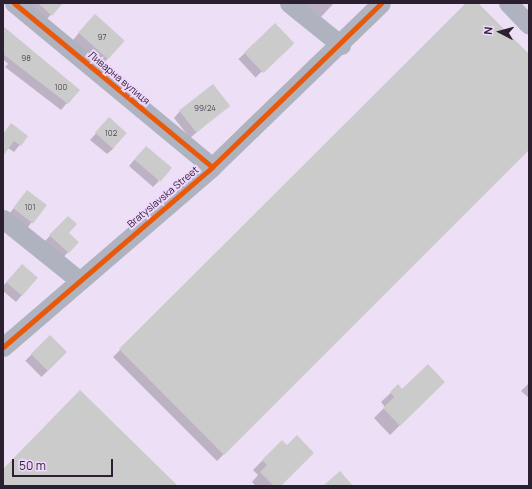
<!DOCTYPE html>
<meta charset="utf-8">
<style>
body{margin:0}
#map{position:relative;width:532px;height:489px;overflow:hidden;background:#eddff5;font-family:Manrope,sans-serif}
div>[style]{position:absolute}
.shadow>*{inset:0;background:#0003;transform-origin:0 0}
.building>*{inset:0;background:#cccbcc;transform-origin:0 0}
.minor>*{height:19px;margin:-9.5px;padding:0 9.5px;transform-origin:9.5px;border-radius:9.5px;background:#aeb3bf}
.cycleway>*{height:5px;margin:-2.5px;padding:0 2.5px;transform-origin:2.5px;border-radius:2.5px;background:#e8590c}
span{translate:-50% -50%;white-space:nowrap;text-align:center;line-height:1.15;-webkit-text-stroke:4px #f0d7fd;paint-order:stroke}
.number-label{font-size:8px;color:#534a57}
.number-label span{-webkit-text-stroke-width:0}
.street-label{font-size:10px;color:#2b1f30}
.frame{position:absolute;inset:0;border:4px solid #2b1f30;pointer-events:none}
.north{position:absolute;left:480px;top:12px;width:40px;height:40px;-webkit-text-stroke:3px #f0d7fd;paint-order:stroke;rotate:276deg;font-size:11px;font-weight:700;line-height:16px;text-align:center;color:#2b1f30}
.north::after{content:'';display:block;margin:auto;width:14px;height:18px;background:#2b1f30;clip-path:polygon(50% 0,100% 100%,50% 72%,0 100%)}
.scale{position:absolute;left:12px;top:459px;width:101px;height:18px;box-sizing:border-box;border:2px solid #2b1f30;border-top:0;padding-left:5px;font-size:12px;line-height:14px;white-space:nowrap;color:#2b1f30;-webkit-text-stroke:3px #f0d7fd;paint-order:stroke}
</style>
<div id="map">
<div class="shadow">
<i style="clip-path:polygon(24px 3px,62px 3px,45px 21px)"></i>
<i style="clip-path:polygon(303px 3px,334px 3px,321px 17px)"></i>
<i style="clip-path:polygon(467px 3px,477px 3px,529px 55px,529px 149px,217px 461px,113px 357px)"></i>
<i style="clip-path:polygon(88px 22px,124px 41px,102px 65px,73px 40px)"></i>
<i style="left:275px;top:25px;width:25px;height:50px;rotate:47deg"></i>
<i style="clip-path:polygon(3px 27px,78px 90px,61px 110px,5px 67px,8px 64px,3px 59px)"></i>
<i style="clip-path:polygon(228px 106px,190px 138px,174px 118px,180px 111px)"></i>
<i style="clip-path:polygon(109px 119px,114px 148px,107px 154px,90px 140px)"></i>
<i style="clip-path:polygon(12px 124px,27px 136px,14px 152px,8px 148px,3px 154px,3px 134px)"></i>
<i style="clip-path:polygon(140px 153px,159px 181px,153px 187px,129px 166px)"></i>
<i style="left:27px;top:191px;width:23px;height:31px;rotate:38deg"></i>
<i style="clip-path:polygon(68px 217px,68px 233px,77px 242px,62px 259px,44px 242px)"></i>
<i style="clip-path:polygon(22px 266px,22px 295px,16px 302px,3px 291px,3px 286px)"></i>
<i style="left:50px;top:336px;width:23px;height:35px;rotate:45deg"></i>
<i style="clip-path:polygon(444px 382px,390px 435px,374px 418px,385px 407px,381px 402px,398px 386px,402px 390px)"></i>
<i style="clip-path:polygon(529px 383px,529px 398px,521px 391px)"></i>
<i style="clip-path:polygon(282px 441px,279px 486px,256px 486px,252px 482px,258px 475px,253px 470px)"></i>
</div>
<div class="building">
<i style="clip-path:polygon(38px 3px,63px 3px,52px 16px)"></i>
<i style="clip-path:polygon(466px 3px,478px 3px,529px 54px,529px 150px,224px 455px,119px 349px)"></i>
<i style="left:95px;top:14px;width:40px;height:25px;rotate:42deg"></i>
<i style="left:275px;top:23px;width:28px;height:43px;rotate:46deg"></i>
<i style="clip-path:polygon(3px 26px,80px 90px,68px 104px,3px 54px)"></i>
<i style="left:213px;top:84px;width:28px;height:43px;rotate:52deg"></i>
<i style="left:109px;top:117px;width:24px;height:21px;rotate:42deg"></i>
<i style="clip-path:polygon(11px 123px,28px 136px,21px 146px,14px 141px,3px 156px,3px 134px)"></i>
<i style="left:146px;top:146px;width:34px;height:18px;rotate:40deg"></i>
<i style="left:27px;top:190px;width:25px;height:23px;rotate:37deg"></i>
<i style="clip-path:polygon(68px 216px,77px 224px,69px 233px,79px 242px,69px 253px,49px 235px)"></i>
<i style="left:22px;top:264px;width:21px;height:24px;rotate:41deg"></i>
<i style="left:50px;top:335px;width:24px;height:27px;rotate:45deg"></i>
<i style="clip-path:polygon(428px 364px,445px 382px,400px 426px,383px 408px,394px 397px,390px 392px,398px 384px,402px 389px)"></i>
<i style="clip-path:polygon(80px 390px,178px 486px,3px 486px,3px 469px)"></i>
<i style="clip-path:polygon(297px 435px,314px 453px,281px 486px,274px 486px,260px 472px,267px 465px,262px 460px,282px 440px,287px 445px)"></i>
<i style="clip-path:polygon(340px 471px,353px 486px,323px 486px)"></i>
</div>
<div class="minor">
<i style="left:14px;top:3px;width:257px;rotate:39.6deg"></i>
<i style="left:289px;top:3px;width:67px;rotate:38.9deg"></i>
<i style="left:508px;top:3px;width:30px;rotate:46deg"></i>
<i style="left:3px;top:219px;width:97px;rotate:38.8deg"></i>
<i style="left:3px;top:347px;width:276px;rotate:-40.7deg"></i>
<i style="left:212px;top:167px;width:235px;rotate:-44.1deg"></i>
</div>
<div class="cycleway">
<i style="left:14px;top:3px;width:257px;rotate:39.6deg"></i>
<i style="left:3px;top:347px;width:276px;rotate:-40.7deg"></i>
<i style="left:212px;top:167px;width:235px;rotate:-44.1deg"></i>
</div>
<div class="number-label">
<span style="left:102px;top:37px">97</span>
<span style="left:26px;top:58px">98</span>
<span style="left:61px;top:87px">100</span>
<span style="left:205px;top:108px">99/24</span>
<span style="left:111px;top:133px">102</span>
<span style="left:30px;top:207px">101</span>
</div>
<div class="street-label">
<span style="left:119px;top:78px;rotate:40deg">Ливарна вулиця</span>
<span style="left:163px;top:197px;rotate:-40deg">Bratyslavska Street</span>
</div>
<div class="frame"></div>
<div class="north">N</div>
<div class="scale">50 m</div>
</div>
